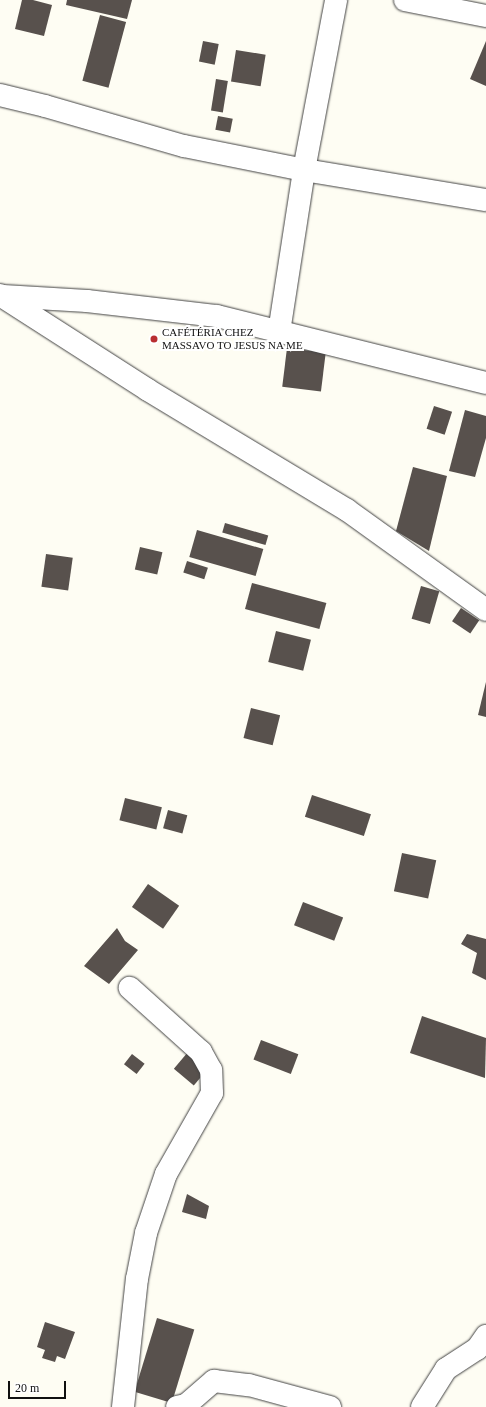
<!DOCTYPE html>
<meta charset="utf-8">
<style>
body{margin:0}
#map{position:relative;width:486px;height:1407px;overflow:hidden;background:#fefdf3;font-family:"Times New Roman",serif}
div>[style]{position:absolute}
.building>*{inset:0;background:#58514d;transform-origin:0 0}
.roads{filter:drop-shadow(0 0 1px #434343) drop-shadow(0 0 1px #434343)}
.street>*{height:22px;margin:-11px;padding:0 11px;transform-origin:11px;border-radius:11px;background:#fff}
.dots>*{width:11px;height:11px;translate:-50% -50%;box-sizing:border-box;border:2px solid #fff;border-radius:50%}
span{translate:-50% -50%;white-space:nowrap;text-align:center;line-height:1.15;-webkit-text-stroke:4px #fff;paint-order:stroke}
.poi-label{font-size:11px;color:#101010}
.left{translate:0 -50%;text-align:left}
.scale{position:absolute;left:8px;top:1381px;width:58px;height:18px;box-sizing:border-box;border:2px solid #101010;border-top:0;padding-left:5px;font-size:12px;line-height:14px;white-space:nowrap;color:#101010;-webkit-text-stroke:3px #fff;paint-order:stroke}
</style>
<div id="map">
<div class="building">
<i style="clip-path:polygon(22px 0,33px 0,52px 5px,44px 36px,15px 29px)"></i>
<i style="clip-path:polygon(67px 0,132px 0,127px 19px,66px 5px)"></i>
<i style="left:100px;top:15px;width:27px;height:68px;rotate:15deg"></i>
<i style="left:203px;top:41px;width:16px;height:21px;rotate:11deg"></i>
<i style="clip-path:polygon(486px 41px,486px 86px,470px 79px)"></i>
<i style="left:236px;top:50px;width:30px;height:32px;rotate:9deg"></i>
<i style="left:216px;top:79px;width:12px;height:32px;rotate:9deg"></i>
<i style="left:218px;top:116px;width:15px;height:14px;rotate:11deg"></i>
<i style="left:287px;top:348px;width:39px;height:39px;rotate:7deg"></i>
<i style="left:434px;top:406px;width:19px;height:24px;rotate:18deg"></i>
<i style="clip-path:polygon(465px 410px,486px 416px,486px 438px,475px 477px,449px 471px)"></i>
<i style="clip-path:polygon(413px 467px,447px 476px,429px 551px,396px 531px)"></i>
<i style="left:225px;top:523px;width:45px;height:10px;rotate:16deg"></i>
<i style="left:197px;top:530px;width:69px;height:28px;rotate:16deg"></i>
<i style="left:140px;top:547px;width:23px;height:23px;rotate:13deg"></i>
<i style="left:46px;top:554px;width:27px;height:33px;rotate:8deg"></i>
<i style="left:187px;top:561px;width:22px;height:12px;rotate:18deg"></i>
<i style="left:252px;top:583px;width:77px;height:27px;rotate:15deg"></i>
<i style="left:421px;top:586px;width:19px;height:34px;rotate:16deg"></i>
<i style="left:461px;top:608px;width:22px;height:16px;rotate:34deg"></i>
<i style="left:276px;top:631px;width:36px;height:32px;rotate:14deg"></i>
<i style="clip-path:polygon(486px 682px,486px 717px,478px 715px)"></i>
<i style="left:251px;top:708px;width:30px;height:31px;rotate:14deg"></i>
<i style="left:312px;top:795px;width:62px;height:23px;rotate:18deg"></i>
<i style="left:125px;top:798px;width:38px;height:23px;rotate:14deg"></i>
<i style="left:168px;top:810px;width:20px;height:19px;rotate:15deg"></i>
<i style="left:402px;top:853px;width:35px;height:39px;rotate:12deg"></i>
<i style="left:148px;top:884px;width:38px;height:28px;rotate:35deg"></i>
<i style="left:303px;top:902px;width:43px;height:25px;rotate:21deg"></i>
<i style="clip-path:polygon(117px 928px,125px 941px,138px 950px,109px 984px,84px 966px)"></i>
<i style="clip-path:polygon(467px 934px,486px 939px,486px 980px,472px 973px,477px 953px,461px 944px)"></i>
<i style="clip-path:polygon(422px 1016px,486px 1038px,485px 1078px,410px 1053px)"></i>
<i style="left:261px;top:1040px;width:40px;height:21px;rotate:21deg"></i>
<i style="left:188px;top:1052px;width:26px;height:22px;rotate:40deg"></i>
<i style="left:132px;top:1054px;width:16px;height:13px;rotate:38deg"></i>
<i style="clip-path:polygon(187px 1194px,209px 1206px,206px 1219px,182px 1212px)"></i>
<i style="left:157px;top:1318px;width:39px;height:77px;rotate:17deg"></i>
<i style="clip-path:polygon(45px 1322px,75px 1332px,65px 1359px,57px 1356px,55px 1362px,42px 1358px,45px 1350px,37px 1347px)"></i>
</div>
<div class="roads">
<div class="street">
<i style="left:405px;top:0;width:83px;rotate:11.2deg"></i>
<i style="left:0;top:95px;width:46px;rotate:13.7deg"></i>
<i style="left:45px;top:106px;width:145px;rotate:16.1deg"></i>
<i style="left:184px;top:146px;width:122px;rotate:11.3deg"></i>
<i style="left:304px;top:170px;width:173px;rotate:-79.3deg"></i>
<i style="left:0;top:295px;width:176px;rotate:32.7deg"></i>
<i style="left:148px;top:390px;width:232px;rotate:31.1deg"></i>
<i style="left:347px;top:510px;width:171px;rotate:35.7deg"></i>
<i style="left:3px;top:296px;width:84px;rotate:3.4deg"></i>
<i style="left:87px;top:301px;width:131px;rotate:6.6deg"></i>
<i style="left:217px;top:316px;width:277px;rotate:14deg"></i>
<i style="left:279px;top:332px;width:164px;rotate:-81.2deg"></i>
<i style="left:304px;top:170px;width:184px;rotate:9.4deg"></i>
<i style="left:123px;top:1407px;width:129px;rotate:-83.8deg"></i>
<i style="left:137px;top:1279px;width:47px;rotate:-78.9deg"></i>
<i style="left:146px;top:1233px;width:62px;rotate:-71.3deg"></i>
<i style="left:166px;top:1174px;width:93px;rotate:-60.4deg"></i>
<i style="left:212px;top:1093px;width:23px;rotate:-92deg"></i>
<i style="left:211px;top:1070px;width:21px;rotate:-119deg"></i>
<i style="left:201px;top:1052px;width:96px;rotate:-138deg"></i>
<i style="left:177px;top:1407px;width:9px;rotate:-13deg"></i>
<i style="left:186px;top:1405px;width:37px;rotate:-41deg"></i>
<i style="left:214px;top:1381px;width:35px;rotate:7deg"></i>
<i style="left:249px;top:1385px;width:84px;rotate:15.2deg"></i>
<i style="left:422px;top:1407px;width:45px;rotate:-57.7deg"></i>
<i style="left:446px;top:1369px;width:37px;rotate:-33deg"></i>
<i style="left:477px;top:1349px;width:16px;rotate:-55deg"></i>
</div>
</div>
<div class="dots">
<i style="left:154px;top:339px;background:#b92e30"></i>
</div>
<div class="poi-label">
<span class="left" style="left:162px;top:339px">CAFÉTÉRIA CHEZ<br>MASSAVO TO JESUS NA ME</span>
</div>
<div class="scale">20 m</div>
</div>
